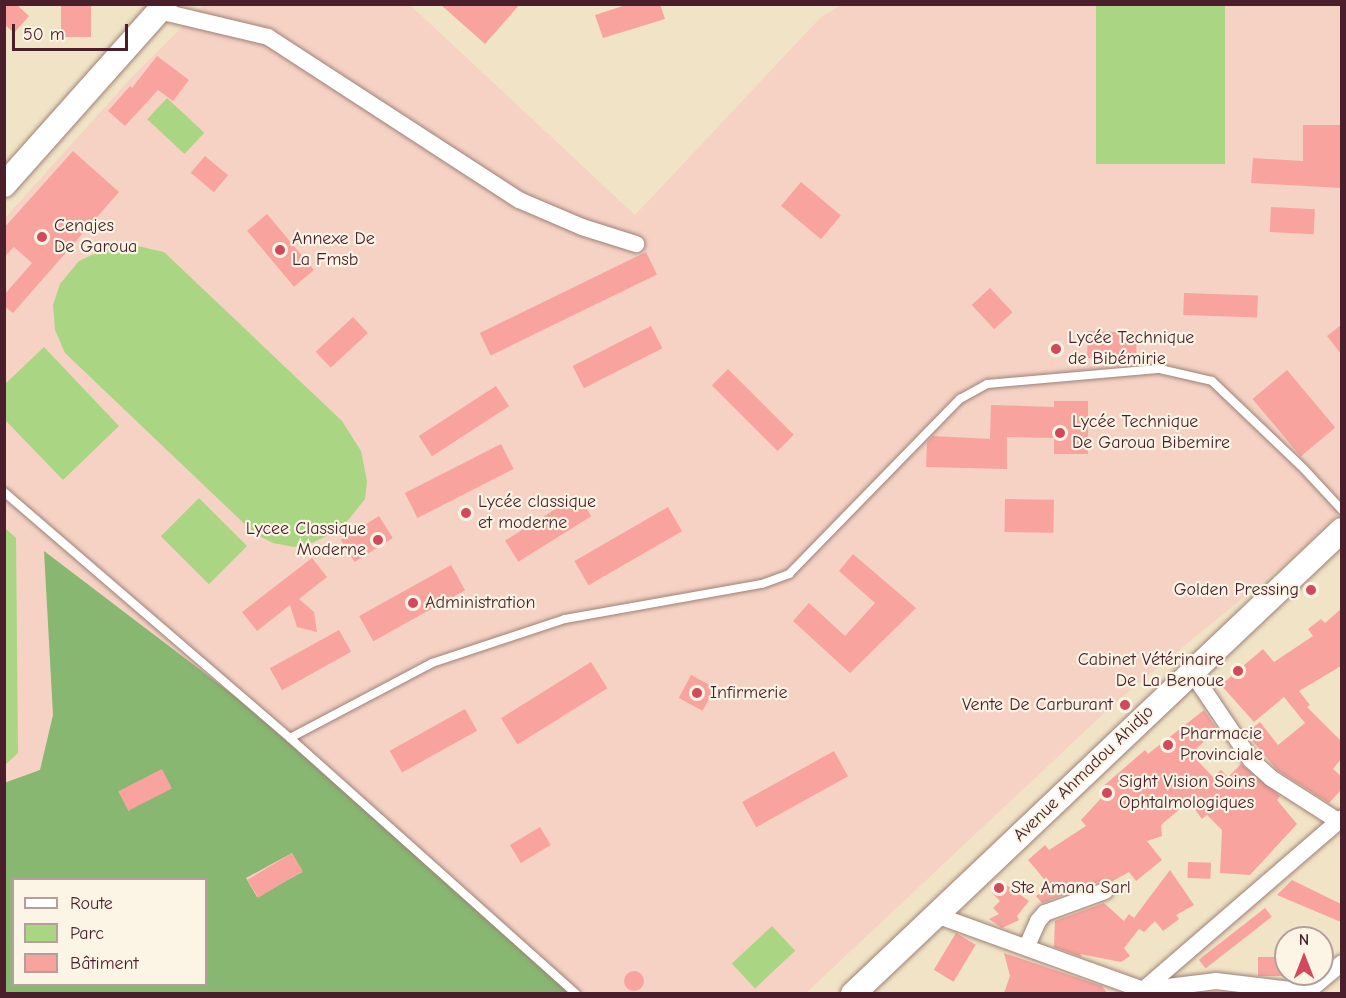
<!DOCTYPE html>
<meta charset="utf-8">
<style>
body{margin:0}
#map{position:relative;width:1346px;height:998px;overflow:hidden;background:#f1e3c6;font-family:"Comic Neue",sans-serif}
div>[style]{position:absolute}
.built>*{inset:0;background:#f6d2c5}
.green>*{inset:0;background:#aad683;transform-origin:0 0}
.forest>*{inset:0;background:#87b771}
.building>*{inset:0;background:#f8a39e;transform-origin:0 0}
.round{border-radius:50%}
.roads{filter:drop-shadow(0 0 2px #9e8178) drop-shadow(0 0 2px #9e8178)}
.service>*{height:8px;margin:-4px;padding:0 4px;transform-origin:4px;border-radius:4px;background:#fff}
.minor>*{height:16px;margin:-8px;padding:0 8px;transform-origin:8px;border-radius:8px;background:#fff}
.secondary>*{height:24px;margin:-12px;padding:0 12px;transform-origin:12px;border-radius:12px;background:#fff}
.dots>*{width:16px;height:16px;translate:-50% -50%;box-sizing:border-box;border:3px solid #fcf5e5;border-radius:50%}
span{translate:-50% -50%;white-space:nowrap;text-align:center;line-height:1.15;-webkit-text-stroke:4.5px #fcf5e5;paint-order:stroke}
.poi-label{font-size:18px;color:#4a1f2b}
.left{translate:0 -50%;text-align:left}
.right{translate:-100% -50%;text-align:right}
.street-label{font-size:18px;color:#4a1f2b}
.frame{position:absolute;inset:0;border:6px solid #4a1f2b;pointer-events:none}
.legend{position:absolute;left:12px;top:878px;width:195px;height:108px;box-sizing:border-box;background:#fcf5e5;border:2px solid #b59f9b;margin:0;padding:8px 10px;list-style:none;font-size:18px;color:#4a1f2b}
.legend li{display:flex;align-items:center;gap:12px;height:30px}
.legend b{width:30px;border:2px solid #b59f9b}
.north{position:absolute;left:1274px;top:926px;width:60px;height:60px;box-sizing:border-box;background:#fcf5e5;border:2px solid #b59f9b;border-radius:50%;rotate:0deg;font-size:16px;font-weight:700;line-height:24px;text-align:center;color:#4a1f2b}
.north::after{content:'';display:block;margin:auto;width:21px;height:27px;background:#d1495b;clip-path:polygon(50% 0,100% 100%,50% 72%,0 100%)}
.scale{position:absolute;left:12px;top:24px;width:116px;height:27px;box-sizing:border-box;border:3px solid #4a1f2b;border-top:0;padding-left:8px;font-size:18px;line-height:21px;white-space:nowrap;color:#4a1f2b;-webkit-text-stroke:4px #fcf5e5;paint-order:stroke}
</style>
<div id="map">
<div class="built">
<i style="clip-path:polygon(evenodd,204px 5px,410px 5px,635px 215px,821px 17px,841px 5px,1341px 5px,1340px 512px,1301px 550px,1115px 703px,806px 993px,5px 993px,4px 219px,132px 77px,204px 5px,14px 880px,206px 880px,206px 984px,14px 984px,14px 880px)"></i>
</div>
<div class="green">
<i style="left:1096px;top:5px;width:129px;height:159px"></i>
<i style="left:167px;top:98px;width:51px;height:29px;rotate:43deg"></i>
<i style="clip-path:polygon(120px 242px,164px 252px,342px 421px,361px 451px,367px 481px,365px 499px,341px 529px,310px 544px,294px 547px,273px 543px,255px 534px,65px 353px,55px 330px,53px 305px,60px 284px,79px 261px)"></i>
<i style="clip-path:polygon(44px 347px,119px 426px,63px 480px,5px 420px,5px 384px)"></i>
<i style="left:199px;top:498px;width:68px;height:54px;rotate:45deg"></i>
<i style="clip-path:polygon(5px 528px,16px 538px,18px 753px,5px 765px)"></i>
<i style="left:772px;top:926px;width:34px;height:55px;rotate:47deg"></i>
</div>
<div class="forest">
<i style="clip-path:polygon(evenodd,44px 551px,291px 739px,579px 993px,5px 993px,4px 783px,40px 770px,53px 715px,44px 551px,161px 770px,129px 811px,119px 792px,161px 770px,44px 551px,292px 853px,302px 872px,257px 897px,246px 878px,292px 853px,44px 551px,14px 880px,206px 880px,206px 984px,14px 984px,14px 880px)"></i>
</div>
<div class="building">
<i style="clip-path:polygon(4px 4px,16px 4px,29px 16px,14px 33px,4px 24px)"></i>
<i style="left:61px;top:4px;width:30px;height:33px"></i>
<i style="clip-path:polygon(440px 4px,520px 4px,485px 44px)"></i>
<i style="clip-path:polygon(629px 4px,660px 4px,665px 19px,603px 38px,595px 15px)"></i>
<i style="clip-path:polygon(157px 56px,189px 80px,173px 101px,158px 90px,125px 126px,108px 111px,130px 86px,132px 88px)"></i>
<i style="clip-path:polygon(1303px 125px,1341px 125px,1341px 188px,1251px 183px,1253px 158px,1303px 161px)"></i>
<i style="clip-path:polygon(73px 151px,119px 192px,13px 313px,4px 306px,4px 295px,32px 263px,14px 247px,4px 257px,4px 228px)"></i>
<i style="left:205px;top:156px;width:30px;height:22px;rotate:40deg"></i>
<i style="left:801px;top:182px;width:52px;height:31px;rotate:40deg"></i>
<i style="left:1271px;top:207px;width:44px;height:25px;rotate:3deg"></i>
<i style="left:267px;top:214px;width:73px;height:26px;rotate:50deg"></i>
<i style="left:646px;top:252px;width:25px;height:185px;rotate:64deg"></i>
<i style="left:990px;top:288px;width:33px;height:25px;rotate:47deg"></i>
<i style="left:1184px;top:293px;width:74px;height:22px;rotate:2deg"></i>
<i style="left:353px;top:317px;width:22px;height:51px;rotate:47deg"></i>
<i style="clip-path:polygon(1341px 325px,1341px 354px,1327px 336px)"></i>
<i style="left:651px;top:326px;width:25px;height:88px;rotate:63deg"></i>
<i style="left:1088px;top:331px;width:49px;height:27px;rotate:2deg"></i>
<i style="left:728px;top:369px;width:93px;height:23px;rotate:45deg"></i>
<i style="left:1287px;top:370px;width:75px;height:45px;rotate:50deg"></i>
<i style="left:496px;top:386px;width:24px;height:92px;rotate:57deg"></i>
<i style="clip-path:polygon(1054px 401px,1088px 401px,1088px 454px,1054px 454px,1054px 438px,1007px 437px,1007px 469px,926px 467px,927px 442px,933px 436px,990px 439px,991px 405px,1054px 407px)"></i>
<i style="left:501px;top:444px;width:28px;height:108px;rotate:63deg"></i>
<i style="left:578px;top:495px;width:25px;height:86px;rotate:58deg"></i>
<i style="left:1005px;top:499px;width:49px;height:33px;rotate:1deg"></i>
<i style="left:668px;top:507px;width:28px;height:108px;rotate:60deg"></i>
<i style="left:379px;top:516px;width:26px;height:45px;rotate:58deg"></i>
<i style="clip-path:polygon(853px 554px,916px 608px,850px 673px,793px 621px,809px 603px,845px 636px,875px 603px,839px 571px)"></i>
<i style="clip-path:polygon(312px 558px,327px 577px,299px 599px,314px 612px,317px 632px,297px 627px,290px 605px,257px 631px,242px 612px)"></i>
<i style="left:451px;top:565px;width:29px;height:105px;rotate:61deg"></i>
<i style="clip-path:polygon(1341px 609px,1341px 666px,1299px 691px,1310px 705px,1307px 707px,1341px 741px,1341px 759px,1333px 769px,1341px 776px,1341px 790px,1329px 803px,1277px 770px,1246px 733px,1260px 722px,1278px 745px,1305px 723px,1284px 697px,1254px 722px,1221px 685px,1263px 649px,1274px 662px,1313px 636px,1308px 629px,1321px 619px,1325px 623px)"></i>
<i style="left:339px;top:630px;width:25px;height:79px;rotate:61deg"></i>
<i style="left:591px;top:662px;width:31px;height:106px;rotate:58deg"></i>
<i style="left:691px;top:675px;width:27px;height:26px;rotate:28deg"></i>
<i style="left:465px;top:709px;width:25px;height:86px;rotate:61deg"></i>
<i style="clip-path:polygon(1204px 710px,1217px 729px,1191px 754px,1213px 777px,1221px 770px,1228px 777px,1241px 764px,1280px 796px,1277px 800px,1297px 824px,1250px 875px,1220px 873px,1222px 830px,1207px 815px,1202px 819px,1189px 801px,1161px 825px,1162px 836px,1147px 841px,1162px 860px,1136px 881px,1129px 872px,1111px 882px,1101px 881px,1042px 903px,1036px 896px,1050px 886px,1028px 860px,1045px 845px,1049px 850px,1086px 826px,1081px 820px,1105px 794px,1100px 789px,1145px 750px,1148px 754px)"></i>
<i style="left:834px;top:751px;width:29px;height:105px;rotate:61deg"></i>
<i style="left:162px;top:769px;width:22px;height:49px;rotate:63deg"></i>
<i style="left:540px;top:827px;width:21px;height:35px;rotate:59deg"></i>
<i style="left:292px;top:853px;width:21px;height:52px;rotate:59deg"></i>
<i style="left:1188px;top:862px;width:23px;height:16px;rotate:2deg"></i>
<i style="clip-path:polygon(1170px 870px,1194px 905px,1176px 915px,1179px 919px,1163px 931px,1155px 921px,1144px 932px,1139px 929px,1124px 948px,1130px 956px,1121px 962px,1080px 954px,1082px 957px,1054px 947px,1055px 921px,1104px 903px,1124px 921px,1129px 914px,1134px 918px)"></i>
<i style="clip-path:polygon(1292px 880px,1341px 904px,1341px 922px,1277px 895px)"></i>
<i style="clip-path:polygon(1002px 882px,1029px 901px,1017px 916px,1019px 920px,1002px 928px,989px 919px,999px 914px,993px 908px,1000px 901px,992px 893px)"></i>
<i style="left:1265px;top:908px;width:11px;height:84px;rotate:52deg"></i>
<i style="left:956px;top:933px;width:23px;height:43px;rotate:31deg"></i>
<i style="clip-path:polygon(1004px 953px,1102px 986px,1107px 993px,1004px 993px,1010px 976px)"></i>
<i style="left:1258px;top:957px;width:27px;height:19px"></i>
<i class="round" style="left:624px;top:971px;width:20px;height:20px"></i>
</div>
<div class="roads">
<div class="service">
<i style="left:4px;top:492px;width:377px;rotate:40.7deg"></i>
<i style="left:290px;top:738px;width:384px;rotate:41.8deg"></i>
<i style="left:290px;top:738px;width:161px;rotate:-27.8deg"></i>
<i style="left:432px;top:663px;width:140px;rotate:-18.3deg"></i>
<i style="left:565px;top:619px;width:200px;rotate:-10.1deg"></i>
<i style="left:762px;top:584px;width:29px;rotate:-20deg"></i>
<i style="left:789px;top:574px;width:245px;rotate:-45.7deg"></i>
<i style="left:960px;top:399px;width:31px;rotate:-29deg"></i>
<i style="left:987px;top:384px;width:174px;rotate:-5deg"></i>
<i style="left:1160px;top:369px;width:53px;rotate:13deg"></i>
<i style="left:1212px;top:381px;width:127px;rotate:43.7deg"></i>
<i style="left:1304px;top:469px;width:56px;rotate:47.2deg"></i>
</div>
<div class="minor">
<i style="left:159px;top:11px;width:112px;rotate:13.4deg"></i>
<i style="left:268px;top:37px;width:299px;rotate:33deg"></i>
<i style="left:519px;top:200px;width:69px;rotate:23.2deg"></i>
<i style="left:582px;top:227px;width:57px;rotate:17.5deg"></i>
<i style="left:1191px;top:671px;width:107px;rotate:56deg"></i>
<i style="left:1251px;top:760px;width:27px;rotate:42deg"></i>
<i style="left:1271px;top:778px;width:80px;rotate:32.7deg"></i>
<i style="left:936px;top:915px;width:220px;rotate:19.9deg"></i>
<i style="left:1143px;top:990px;width:74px;rotate:-7deg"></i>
<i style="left:1216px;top:981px;width:92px;rotate:6.9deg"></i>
<i style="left:1307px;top:992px;width:45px;rotate:-39.6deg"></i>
<i style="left:1027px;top:946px;width:27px;rotate:-66deg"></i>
<i style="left:1038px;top:921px;width:11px;rotate:-49deg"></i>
<i style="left:1045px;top:913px;width:64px;rotate:-20.1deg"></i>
<i style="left:1143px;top:990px;width:263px;rotate:-40.8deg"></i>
</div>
<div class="secondary">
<i style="left:4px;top:185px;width:242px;rotate:-48.3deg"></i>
<i style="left:853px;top:994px;width:674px;rotate:-43.5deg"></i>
</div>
</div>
<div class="dots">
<i style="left:42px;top:237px;background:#d1495b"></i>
<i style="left:280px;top:250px;background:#d1495b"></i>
<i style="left:1056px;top:349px;background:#d1495b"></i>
<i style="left:1060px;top:433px;background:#d1495b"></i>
<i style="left:466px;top:513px;background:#d1495b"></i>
<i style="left:378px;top:540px;background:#d1495b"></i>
<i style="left:1311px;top:590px;background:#d1495b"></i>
<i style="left:413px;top:603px;background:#d1495b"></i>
<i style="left:1238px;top:671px;background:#d1495b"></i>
<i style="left:697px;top:693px;background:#d1495b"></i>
<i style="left:1125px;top:705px;background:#d1495b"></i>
<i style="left:1168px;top:745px;background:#d1495b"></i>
<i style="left:1107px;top:793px;background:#d1495b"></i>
<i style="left:999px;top:888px;background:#d1495b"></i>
</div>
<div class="poi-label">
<span class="left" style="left:54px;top:237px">Cenajes<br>De Garoua</span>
<span class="left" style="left:292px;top:250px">Annexe De<br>La Fmsb</span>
<span class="left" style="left:1068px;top:349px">Lycée Technique<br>de Bibémirie</span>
<span class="left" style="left:1072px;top:433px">Lycée Technique<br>De Garoua Bibemire</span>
<span class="left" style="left:478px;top:513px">Lycée classique<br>et moderne</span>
<span class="right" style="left:366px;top:540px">Lycee Classique<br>Moderne</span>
<span class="right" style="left:1299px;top:590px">Golden Pressing</span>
<span class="left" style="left:425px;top:603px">Administration</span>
<span class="right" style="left:1224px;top:671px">Cabinet Vétérinaire<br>De La Benoue</span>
<span class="left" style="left:710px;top:693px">Infirmerie</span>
<span class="right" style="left:1113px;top:705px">Vente De Carburant</span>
<span class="left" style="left:1180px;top:745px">Pharmacie<br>Provinciale</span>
<span class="left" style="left:1119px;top:793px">Sight Vision Soins<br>Ophtalmologiques</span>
<span class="left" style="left:1011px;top:888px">Ste Amana Sarl</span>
</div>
<div class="street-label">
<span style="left:1084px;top:774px;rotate:-44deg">Avenue Ahmadou Ahidjo</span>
</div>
<div class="frame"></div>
<ul class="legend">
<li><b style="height:8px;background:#fff"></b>Route</li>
<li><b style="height:16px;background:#aad683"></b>Parc</li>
<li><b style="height:16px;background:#f8a39e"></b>Bâtiment</li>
</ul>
<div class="north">N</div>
<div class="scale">50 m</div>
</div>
